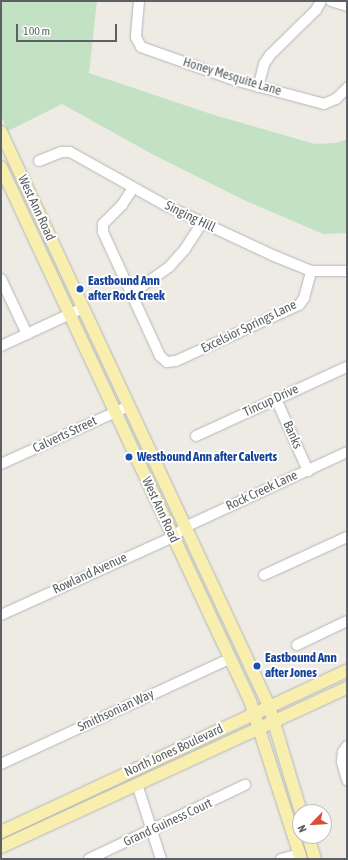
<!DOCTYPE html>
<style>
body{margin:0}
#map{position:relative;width:348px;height:860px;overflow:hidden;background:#edebe3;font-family:"Asap Condensed",sans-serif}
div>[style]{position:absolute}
.green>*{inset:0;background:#c2e2c3}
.roads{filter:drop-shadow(0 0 1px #b4b6b9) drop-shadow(0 0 1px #b4b6b9)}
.minor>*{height:10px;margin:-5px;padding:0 5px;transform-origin:5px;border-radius:5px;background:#fff}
.major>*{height:12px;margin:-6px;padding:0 6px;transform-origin:6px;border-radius:6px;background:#f8eead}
.dots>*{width:11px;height:11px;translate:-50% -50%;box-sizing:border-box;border:2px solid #fff;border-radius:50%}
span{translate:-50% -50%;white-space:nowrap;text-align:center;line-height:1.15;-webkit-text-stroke:4px #fff;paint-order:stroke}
.street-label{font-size:13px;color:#5c5f63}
.transit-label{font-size:13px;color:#164399;font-weight:700}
.left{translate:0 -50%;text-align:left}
.frame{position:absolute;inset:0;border:2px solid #5c5f63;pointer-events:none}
.north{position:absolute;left:292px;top:804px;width:40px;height:40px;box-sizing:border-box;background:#fff;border:1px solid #bebfc1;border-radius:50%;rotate:245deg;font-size:11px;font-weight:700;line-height:16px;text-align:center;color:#5c5f63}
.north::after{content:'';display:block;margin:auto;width:14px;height:18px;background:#da4c3c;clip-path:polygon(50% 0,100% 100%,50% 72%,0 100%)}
.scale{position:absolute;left:16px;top:24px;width:101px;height:18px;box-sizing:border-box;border:2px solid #5c5f63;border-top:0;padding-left:5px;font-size:12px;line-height:14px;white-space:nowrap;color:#5c5f63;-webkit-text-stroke:3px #fff;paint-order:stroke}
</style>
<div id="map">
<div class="green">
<i style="clip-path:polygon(1px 1px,97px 1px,89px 73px,214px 115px,315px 144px,336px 143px,347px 139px,347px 233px,323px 234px,244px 200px,152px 154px,62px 104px,8px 131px,1px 116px)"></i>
</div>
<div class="roads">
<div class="minor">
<i style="left:139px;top:1px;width:36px;rotate:95deg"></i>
<i style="left:136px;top:37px;width:11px;rotate:63deg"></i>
<i style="left:141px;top:47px;width:99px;rotate:19.5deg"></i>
<i style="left:234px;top:80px;width:93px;rotate:14.9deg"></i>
<i style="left:324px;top:104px;width:13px;rotate:-23deg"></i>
<i style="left:336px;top:99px;width:16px;rotate:-45deg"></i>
<i style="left:331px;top:1px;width:17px;rotate:17deg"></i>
<i style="left:258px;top:87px;width:24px;rotate:-75deg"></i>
<i style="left:264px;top:64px;width:11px;rotate:-56deg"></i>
<i style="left:270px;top:55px;width:64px;rotate:-44.4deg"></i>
<i style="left:316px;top:10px;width:10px;rotate:-61deg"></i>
<i style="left:39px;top:161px;width:24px;rotate:-22deg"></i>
<i style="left:61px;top:152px;width:9px"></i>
<i style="left:70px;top:152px;width:109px;rotate:29.2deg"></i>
<i style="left:165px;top:205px;width:118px;rotate:25deg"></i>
<i style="left:272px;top:255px;width:42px;rotate:22.3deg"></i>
<i style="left:311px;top:271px;width:36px"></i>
<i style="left:133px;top:188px;width:20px;rotate:123deg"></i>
<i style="left:122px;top:205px;width:27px;rotate:135deg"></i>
<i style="left:103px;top:224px;width:8px;rotate:90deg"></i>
<i style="left:103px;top:232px;width:136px;rotate:65.3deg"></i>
<i style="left:160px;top:356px;width:9px;rotate:41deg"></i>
<i style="left:167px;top:362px;width:9px;rotate:-6deg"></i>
<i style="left:176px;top:361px;width:135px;rotate:-24.5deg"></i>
<i style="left:299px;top:305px;width:9px;rotate:-54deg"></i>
<i style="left:304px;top:298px;width:28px;rotate:-75deg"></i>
<i style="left:1px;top:279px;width:61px;rotate:64.7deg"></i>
<i style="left:131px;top:294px;width:47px;rotate:-35.4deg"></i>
<i style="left:169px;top:267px;width:24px;rotate:-48deg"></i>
<i style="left:185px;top:249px;width:31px;rotate:-57deg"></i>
<i style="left:1px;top:346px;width:90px;rotate:-24.9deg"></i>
<i style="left:276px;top:399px;width:79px;rotate:66deg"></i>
<i style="left:196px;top:436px;width:166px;rotate:-24.6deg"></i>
<i style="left:1px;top:464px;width:141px;rotate:-24.4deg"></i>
<i style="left:264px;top:575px;width:91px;rotate:-24.6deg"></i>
<i style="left:1px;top:615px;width:189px;rotate:-24.4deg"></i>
<i style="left:173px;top:537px;width:16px;rotate:-40deg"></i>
<i style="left:185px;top:527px;width:179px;rotate:-24.8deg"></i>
<i style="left:297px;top:645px;width:55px;rotate:-25.6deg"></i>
<i style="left:347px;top:746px;width:7px;rotate:124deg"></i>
<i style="left:343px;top:752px;width:10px;rotate:96deg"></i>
<i style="left:342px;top:762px;width:19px;rotate:74deg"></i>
<i style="left:1px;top:764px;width:253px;rotate:-24.7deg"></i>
<i style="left:137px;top:784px;width:79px;rotate:72.3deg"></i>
<i style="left:89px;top:859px;width:173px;rotate:-25.4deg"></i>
<i style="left:281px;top:859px;width:20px;rotate:-15deg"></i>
</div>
<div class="major">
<i style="left:1px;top:132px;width:633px;rotate:64.97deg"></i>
<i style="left:269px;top:706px;width:111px;rotate:73.2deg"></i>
<i style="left:1px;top:167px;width:589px;rotate:65deg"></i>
<i style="left:250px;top:701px;width:166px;rotate:72.1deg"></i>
<i style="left:1px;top:832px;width:382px;rotate:-25deg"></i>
<i style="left:308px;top:836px;width:24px;rotate:73deg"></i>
<i style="left:1px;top:847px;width:381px;rotate:-24.7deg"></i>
</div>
</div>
<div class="dots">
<i style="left:80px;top:289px;background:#1a4fb4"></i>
<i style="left:129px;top:457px;background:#1a4fb4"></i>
<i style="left:257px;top:666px;background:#1a4fb4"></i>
</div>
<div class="street-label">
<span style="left:232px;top:77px;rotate:17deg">Honey Mesquite Lane</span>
<span style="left:36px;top:208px;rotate:65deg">West Ann Road</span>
<span style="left:190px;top:217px;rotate:26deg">Singing Hill</span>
<span style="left:249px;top:327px;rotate:-26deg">Excelsior Springs Lane</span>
<span style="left:271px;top:401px;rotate:-25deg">Tincup Drive</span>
<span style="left:65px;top:435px;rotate:-25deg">Calverts Street</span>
<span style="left:292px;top:435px;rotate:66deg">Banks</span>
<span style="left:262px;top:491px;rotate:-25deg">Rock Creek Lane</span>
<span style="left:160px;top:510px;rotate:65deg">West Ann Road</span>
<span style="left:90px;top:574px;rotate:-25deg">Rowland Avenue</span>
<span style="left:116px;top:711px;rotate:-25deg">Smithsonian Way</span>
<span style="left:174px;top:751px;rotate:-25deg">North Jones Boulevard</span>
<span style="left:168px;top:823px;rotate:-25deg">Grand Guiness Court</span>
</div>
<div class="transit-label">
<span class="left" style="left:88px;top:289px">Eastbound Ann<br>after Rock Creek</span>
<span class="left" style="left:137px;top:457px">Westbound Ann after Calverts</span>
<span class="left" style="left:265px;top:666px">Eastbound Ann<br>after Jones</span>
</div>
<div class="frame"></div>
<div class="north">N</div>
<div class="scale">100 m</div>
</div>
